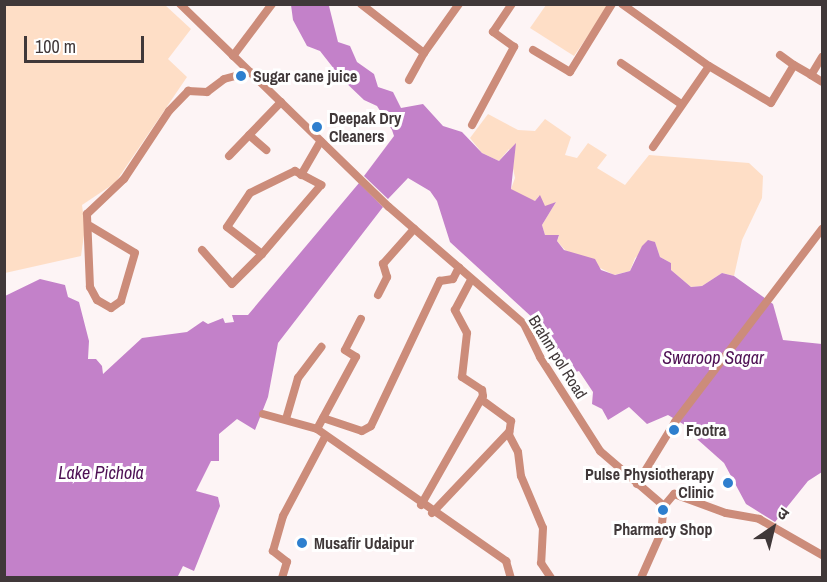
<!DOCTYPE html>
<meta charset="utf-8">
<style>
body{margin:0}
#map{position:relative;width:827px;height:582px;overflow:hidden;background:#fdf4f5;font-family:"Archivo Narrow","Noto Sans Devanagari",sans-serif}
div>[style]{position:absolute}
.green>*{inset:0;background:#fedec6}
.water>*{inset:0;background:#c381c9}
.minor>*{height:8px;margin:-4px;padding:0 4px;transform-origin:4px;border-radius:4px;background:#cc8c7a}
.dots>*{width:16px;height:16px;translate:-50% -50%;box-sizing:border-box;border:3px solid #fff;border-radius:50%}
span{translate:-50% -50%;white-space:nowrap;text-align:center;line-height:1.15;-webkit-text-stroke:6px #fff;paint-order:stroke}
.poi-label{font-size:16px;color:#403839;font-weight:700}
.left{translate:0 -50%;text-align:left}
.right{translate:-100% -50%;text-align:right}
.street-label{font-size:16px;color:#403839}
.water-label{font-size:18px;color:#4f1255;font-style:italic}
.frame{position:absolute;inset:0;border:6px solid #403839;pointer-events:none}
.north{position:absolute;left:743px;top:498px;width:60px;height:60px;-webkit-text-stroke:4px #fff;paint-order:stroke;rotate:35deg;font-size:16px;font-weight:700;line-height:24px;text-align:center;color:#403839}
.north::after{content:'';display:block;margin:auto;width:21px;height:27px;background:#403839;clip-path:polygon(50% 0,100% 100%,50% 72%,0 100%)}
.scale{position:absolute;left:24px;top:36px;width:120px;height:27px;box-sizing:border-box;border:3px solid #403839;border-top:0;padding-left:8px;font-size:18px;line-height:21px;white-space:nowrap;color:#403839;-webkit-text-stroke:4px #fff;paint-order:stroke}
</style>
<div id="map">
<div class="green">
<i style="clip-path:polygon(5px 5px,165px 5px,191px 29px,168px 59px,187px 77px,115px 183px,82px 205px,85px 228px,81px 256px,5px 273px)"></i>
<i style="clip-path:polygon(546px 5px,609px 5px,574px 56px,530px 28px)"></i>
<i style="clip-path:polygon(488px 114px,518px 130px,535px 131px,545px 119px,571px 137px,565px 155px,577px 158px,588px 143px,607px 155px,597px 168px,625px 185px,649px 155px,749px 163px,763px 176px,762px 198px,742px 240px,734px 276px,722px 273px,702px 286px,691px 287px,671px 270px,671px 263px,660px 257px,655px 242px,635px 258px,630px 271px,614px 275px,565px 250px,557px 241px,559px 236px,545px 235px,542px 225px,556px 202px,545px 207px,539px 196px,535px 201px,515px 194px,511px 189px,515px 178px,509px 149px,499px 161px,482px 153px,470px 138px)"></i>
</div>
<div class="water">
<i style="clip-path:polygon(291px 5px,329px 6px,338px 42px,350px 46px,357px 62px,374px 74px,378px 87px,393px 92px,401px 108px,423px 104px,443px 126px,462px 132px,482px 153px,499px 161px,516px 143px,511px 189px,535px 201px,540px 195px,545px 206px,556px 202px,542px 225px,545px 235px,559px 235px,557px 241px,564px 250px,595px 259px,601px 270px,615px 275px,630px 271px,642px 246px,648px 240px,655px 242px,660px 257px,671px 263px,671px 270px,691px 287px,702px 286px,722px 273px,734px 276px,773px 304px,783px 340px,822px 344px,822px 472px,808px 481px,775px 522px,746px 504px,724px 463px,697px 439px,693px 430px,668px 415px,647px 424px,629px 407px,608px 420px,602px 409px,592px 404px,593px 392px,579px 371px,563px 376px,557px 350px,535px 320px,450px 242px,437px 201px,430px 191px,408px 178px,388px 199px,364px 176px,394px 136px,392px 130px,377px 106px,364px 100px,342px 79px,320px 51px,307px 46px,293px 20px)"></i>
<i style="clip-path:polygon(359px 183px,383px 207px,278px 343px,268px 397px,255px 430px,237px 419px,219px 434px,219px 461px,211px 461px,196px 491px,218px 497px,220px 506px,194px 571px,183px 566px,177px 578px,5px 578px,5px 296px,40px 279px,65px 285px,68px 297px,79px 302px,89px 341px,88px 359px,96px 359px,102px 366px,103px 374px,142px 338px,187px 332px,203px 321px,208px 324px,223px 318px,225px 323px,234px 322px,232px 315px,248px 315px)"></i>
</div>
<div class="minor">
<i style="left:180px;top:4px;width:291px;rotate:44.2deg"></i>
<i style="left:389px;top:207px;width:179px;rotate:40.9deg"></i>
<i style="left:524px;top:324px;width:37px;rotate:64deg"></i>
<i style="left:540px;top:357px;width:112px;rotate:57.4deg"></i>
<i style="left:600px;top:451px;width:84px;rotate:40.7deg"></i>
<i style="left:361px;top:4px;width:80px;rotate:37.9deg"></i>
<i style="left:424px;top:53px;width:60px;rotate:-54.5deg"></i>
<i style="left:622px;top:4px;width:107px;rotate:35.5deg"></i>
<i style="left:709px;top:66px;width:72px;rotate:30.8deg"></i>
<i style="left:771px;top:103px;width:44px;rotate:-58.8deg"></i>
<i style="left:794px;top:65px;width:20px;rotate:30deg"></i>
<i style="left:533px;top:50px;width:43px;rotate:30.7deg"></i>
<i style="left:570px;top:72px;width:80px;rotate:-58.3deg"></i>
<i style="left:780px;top:55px;width:17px;rotate:36deg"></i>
<i style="left:233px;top:56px;width:65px;rotate:-53.1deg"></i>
<i style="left:822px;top:57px;width:21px;rotate:121deg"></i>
<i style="left:811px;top:75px;width:13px;rotate:32deg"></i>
<i style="left:621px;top:63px;width:73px;rotate:34.3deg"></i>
<i style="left:409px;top:80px;width:31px;rotate:-61deg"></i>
<i style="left:472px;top:125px;width:89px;rotate:-61.7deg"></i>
<i style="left:514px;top:47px;width:26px;rotate:-144deg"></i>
<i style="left:493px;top:32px;width:34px;rotate:-56deg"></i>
<i style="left:249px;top:135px;width:23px;rotate:41deg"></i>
<i style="left:653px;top:147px;width:98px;rotate:-55.3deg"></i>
<i style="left:229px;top:156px;width:75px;rotate:-46.1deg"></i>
<i style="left:295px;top:171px;width:30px;rotate:28deg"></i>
<i style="left:321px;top:185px;width:91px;rotate:130.5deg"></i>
<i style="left:262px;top:254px;width:44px;rotate:-142.4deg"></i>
<i style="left:227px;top:227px;width:41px;rotate:-55.9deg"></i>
<i style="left:250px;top:193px;width:50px;rotate:-26.1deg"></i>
<i style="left:301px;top:175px;width:39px;rotate:-60deg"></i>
<i style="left:90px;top:226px;width:52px;rotate:31deg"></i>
<i style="left:135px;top:253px;width:50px;rotate:106.3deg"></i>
<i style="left:121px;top:301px;width:12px;rotate:145deg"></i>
<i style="left:111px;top:308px;width:16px;rotate:-150deg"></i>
<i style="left:97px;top:300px;width:15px;rotate:-118deg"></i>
<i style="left:90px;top:287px;width:73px;rotate:-92.4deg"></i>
<i style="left:87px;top:214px;width:51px;rotate:-43.4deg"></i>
<i style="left:124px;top:179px;width:82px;rotate:-56.5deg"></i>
<i style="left:169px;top:111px;width:28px;rotate:-46deg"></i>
<i style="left:188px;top:91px;width:19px;rotate:3deg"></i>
<i style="left:207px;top:92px;width:21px;rotate:-37deg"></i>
<i style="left:224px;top:79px;width:27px;rotate:-15deg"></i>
<i style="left:202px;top:250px;width:45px;rotate:48.6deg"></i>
<i style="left:232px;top:284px;width:42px;rotate:-45deg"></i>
<i style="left:378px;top:295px;width:20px;rotate:-63deg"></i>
<i style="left:387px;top:277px;width:14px;rotate:-107deg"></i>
<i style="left:383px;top:264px;width:47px;rotate:-48.5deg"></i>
<i style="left:482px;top:400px;width:36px;rotate:36deg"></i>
<i style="left:511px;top:421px;width:14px;rotate:98deg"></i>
<i style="left:509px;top:435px;width:19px;rotate:62deg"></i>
<i style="left:518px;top:452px;width:24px;rotate:83deg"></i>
<i style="left:521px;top:476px;width:56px;rotate:67.1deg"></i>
<i style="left:543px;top:528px;width:35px;rotate:93deg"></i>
<i style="left:541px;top:563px;width:18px;rotate:56deg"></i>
<i style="left:263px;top:414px;width:56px;rotate:15.5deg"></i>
<i style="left:317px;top:429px;width:231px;rotate:34.9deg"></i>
<i style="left:506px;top:561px;width:18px;rotate:74deg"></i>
<i style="left:323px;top:418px;width:41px;rotate:18.4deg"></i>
<i style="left:362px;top:431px;width:10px;rotate:-29deg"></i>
<i style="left:371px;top:426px;width:161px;rotate:-64.6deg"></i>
<i style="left:440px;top:281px;width:13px;rotate:-9deg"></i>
<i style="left:453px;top:279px;width:13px;rotate:-63deg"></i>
<i style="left:286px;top:419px;width:43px;rotate:-73.7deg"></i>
<i style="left:298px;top:378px;width:39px;rotate:-53deg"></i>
<i style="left:317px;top:429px;width:82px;rotate:-61.6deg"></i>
<i style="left:356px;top:357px;width:13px;rotate:-148deg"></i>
<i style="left:345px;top:350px;width:35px;rotate:-63deg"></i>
<i style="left:637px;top:484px;width:73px;rotate:-58.5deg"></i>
<i style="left:675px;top:422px;width:243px;rotate:-52.7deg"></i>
<i style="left:421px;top:505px;width:125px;rotate:-60.4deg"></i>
<i style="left:483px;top:396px;width:6px;rotate:-99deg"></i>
<i style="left:482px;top:390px;width:24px;rotate:-147deg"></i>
<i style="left:462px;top:377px;width:44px;rotate:-83.5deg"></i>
<i style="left:467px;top:333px;width:26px;rotate:-118deg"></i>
<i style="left:455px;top:310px;width:34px;rotate:-62deg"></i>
<i style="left:432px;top:513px;width:112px;rotate:-46.5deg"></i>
<i style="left:282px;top:578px;width:17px;rotate:-73deg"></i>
<i style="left:287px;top:562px;width:18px;rotate:-142deg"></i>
<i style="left:273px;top:551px;width:36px;rotate:-74deg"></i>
<i style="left:283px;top:516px;width:89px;rotate:-62deg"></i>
<i style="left:641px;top:578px;width:49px;rotate:-66deg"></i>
<i style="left:661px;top:533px;width:27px;rotate:-84deg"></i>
<i style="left:664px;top:506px;width:16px;rotate:-50deg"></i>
<i style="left:674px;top:494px;width:55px;rotate:20.1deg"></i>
<i style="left:726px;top:513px;width:34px;rotate:10deg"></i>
<i style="left:759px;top:519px;width:73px;rotate:29.7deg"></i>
</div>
<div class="dots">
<i style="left:241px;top:76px;background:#2e7fce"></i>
<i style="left:317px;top:127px;background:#2e7fce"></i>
<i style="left:674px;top:430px;background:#2e7fce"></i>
<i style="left:728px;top:483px;background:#2e7fce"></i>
<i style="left:663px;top:510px;background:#2e7fce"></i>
<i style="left:302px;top:543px;background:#2e7fce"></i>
</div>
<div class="poi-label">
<span class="left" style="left:253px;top:76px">Sugar cane juice</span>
<span class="left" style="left:329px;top:127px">Deepak Dry<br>Cleaners</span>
<span class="left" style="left:686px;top:430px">Footra</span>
<span class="right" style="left:714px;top:483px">Pulse Physiotherapy<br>Clinic</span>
<span style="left:663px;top:529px">Pharmacy Shop</span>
<span class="left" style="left:314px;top:543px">Musafir Udaipur</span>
</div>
<div class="street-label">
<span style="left:558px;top:357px;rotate:58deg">Brahm pol Road</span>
</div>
<div class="water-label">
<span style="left:713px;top:358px">Swaroop Sagar</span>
<span style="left:101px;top:473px">Lake Pichola</span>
</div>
<div class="frame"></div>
<div class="north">उ</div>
<div class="scale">100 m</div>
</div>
